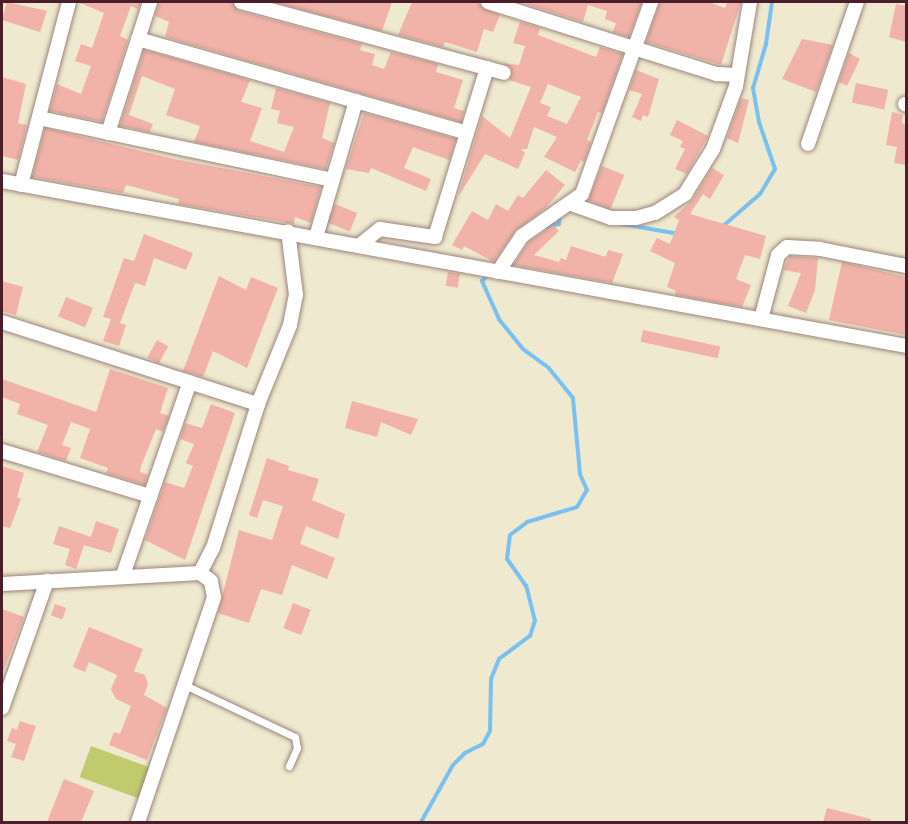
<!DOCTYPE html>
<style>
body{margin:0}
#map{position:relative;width:908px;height:824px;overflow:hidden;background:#efe9cf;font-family:"IM FELL DW Pica",serif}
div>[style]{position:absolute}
.green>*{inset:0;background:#bfcb6d;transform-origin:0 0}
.stream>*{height:4px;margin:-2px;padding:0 2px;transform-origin:2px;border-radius:2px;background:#78c1f0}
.building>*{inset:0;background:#f1b2a9;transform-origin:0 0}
.roads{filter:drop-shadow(0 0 2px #9c847d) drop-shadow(0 0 2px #9c847d)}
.service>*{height:7px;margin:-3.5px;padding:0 3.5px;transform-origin:3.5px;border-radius:3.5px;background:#fff}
.minor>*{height:14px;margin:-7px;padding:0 7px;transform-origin:7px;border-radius:7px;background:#fff}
span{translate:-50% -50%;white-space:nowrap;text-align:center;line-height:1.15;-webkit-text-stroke:4.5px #fff;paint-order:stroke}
.frame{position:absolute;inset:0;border:3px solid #4a1f2b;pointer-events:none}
</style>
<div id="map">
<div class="green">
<i style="left:91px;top:746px;width:63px;height:33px;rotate:20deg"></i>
</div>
<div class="stream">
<i style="left:622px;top:224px;width:58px;rotate:10deg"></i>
<i style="left:545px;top:227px;width:14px;rotate:-12deg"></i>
<i style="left:559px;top:224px;width:11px;rotate:-85deg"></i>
<i style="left:722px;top:227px;width:50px;rotate:-41deg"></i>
<i style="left:760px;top:194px;width:29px;rotate:-59deg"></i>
<i style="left:775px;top:169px;width:50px;rotate:-108.8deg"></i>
<i style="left:759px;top:122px;width:35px;rotate:-100deg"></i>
<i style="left:753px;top:88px;width:46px;rotate:-73.5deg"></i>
<i style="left:766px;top:44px;width:42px;rotate:-81.9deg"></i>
<i style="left:421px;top:822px;width:65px;rotate:-60.7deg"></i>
<i style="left:453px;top:765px;width:17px;rotate:-45deg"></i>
<i style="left:465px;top:753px;width:20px;rotate:-27deg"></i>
<i style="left:483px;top:744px;width:15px;rotate:-62deg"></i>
<i style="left:490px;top:731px;width:52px;rotate:-88.9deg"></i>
<i style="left:491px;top:679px;width:22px;rotate:-68deg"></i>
<i style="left:499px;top:659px;width:39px;rotate:-37deg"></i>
<i style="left:530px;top:636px;width:16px;rotate:-72deg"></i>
<i style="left:535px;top:621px;width:36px;rotate:-104deg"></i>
<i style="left:526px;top:586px;width:33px;rotate:-125deg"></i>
<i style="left:507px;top:559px;width:24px;rotate:-83deg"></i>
<i style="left:510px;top:535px;width:21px;rotate:-37deg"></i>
<i style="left:527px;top:522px;width:52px;rotate:-16.7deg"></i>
<i style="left:577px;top:507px;width:20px;rotate:-60deg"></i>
<i style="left:587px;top:490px;width:17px;rotate:-114deg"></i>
<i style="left:580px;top:474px;width:76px;rotate:-95.3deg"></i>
<i style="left:573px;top:398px;width:38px;rotate:-129deg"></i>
<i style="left:549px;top:368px;width:32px;rotate:-144deg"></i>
<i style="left:523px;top:349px;width:38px;rotate:-129deg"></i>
<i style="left:499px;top:319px;width:42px;rotate:-114.1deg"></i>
<i style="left:482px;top:281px;width:10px;rotate:-45deg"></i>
</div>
<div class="building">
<i style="clip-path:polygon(7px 2px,47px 11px,40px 32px,2px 20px)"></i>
<i style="clip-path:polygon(78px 2px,141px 2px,138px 9px,131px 6px,120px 36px,128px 40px,102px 122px,50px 111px,57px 84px,81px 94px,91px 66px,75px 61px,81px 44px,92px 48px,104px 13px)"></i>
<i style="clip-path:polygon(159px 2px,232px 2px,239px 11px,362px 44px,360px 50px,375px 54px,372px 65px,384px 69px,391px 52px,438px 64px,436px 72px,463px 80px,454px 108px,464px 111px,461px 122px,165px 37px,169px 22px,155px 16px)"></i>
<i style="clip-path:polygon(274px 2px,392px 2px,382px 31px)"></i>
<i style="clip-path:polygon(412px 2px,479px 2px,482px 8px,500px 15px,493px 32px,484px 29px,477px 52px,445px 42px,443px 47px,398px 35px)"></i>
<i style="clip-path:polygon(527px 2px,642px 2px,629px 37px,613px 32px,616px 23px,605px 19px,607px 11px,588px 5px,583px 22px,526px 4px)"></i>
<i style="clip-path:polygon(660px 2px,709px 2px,725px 8px,727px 2px,741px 2px,721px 65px,646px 42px)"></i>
<i style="clip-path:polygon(896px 4px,906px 6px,906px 42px,889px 37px)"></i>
<i style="clip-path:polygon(evenodd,520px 22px,540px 28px,538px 35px,596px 57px,600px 47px,623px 54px,602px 113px,598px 112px,587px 140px,591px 142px,584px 162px,581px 160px,575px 172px,544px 157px,557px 137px,534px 127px,527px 149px,521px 149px,525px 153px,518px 169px,485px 154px,458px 197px,482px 116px,510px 138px,531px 87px,509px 80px,512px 70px,503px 63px,519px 65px,525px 46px,513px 43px,520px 22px,548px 84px,581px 97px,567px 124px,547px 116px,551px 107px,540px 103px,548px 84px)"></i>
<i style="clip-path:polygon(802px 39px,833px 45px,816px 92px,782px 79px)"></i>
<i style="clip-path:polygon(144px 50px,250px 80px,241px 102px,262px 108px,250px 141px,284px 152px,294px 127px,277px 123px,280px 111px,271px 109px,276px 88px,330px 103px,322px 138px,334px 143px,326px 169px,194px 142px,200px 126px,166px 115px,175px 89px,142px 76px,129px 115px,153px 124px,150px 132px,120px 126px)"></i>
<i style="clip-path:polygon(849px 53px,860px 59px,847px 86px,839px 82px)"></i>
<i style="clip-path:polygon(636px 70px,659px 79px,648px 117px,643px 115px,641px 121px,632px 117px,642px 94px,629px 90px)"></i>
<i style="clip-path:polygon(2px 77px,26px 84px,18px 123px,27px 125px,18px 160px,2px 156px)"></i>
<i style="left:856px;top:83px;width:33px;height:20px;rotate:12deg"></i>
<i style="clip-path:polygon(741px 98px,749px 100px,738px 143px,727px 138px)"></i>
<i style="clip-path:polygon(892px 112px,903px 115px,902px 123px,906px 124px,906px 165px,894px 163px,897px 147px,886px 145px)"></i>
<i style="clip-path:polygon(364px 113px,456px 139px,449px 160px,413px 147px,404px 168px,431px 179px,426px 191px,371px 168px,369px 173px,346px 169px,342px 180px)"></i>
<i style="clip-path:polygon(677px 120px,708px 136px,687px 174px,675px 169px,685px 149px,680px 147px,683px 141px,670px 135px)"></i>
<i style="clip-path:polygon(45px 128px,174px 159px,321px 187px,311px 223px,295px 217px,294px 224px,178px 204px,179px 199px,126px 185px,123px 193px,32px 177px)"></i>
<i style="left:602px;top:166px;width:24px;height:37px;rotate:22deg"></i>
<i style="clip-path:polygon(712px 168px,724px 175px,710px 199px,703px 194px,690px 214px,766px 236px,760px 259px,745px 255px,736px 279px,751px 285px,742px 307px,675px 295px,676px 291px,667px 287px,675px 263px,650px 251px,657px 238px,670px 244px,679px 220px,674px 217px,693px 199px)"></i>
<i style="clip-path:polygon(546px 170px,565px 185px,546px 208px,515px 231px,494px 262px,464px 246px,462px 250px,452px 245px,472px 211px,488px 220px,496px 204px,508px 211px,518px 195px,523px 198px)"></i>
<i style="left:335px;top:204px;width:24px;height:20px;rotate:22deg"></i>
<i style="clip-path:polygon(553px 225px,559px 231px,534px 255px,559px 262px,561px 258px,566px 260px,571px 246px,606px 257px,608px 250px,623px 254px,612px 283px,513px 265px,529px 242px)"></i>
<i style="clip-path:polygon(144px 234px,193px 253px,186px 270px,154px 258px,145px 286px,135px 283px,120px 323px,126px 325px,119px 346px,103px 341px,111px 319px,103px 317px,124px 258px,134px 261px)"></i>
<i style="clip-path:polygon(790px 256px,818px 258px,815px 290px,806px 313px,788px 306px,801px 273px,783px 270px)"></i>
<i style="clip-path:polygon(842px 262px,906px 277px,906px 335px,829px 320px)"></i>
<i style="left:448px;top:272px;width:12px;height:14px;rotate:9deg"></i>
<i style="clip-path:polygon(219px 276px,246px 290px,251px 277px,278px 288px,247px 368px,213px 351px,203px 377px,183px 371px)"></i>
<i style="clip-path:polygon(2px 281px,23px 287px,16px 315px,2px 311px)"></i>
<i style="left:66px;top:297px;width:29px;height:21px;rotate:22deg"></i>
<i style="left:643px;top:330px;width:79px;height:12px;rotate:12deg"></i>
<i style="left:157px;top:340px;width:13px;height:20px;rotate:29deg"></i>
<i style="clip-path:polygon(110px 369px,168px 388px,160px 413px,169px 416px,163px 432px,156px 429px,141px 466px,140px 472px,148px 475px,145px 485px,106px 473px,108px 468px,80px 458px,90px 429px,71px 422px,62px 445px,71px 448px,66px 461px,37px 452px,48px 425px,17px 414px,20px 404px,2px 397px,2px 379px,96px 412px)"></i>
<i style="clip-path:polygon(352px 401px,418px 419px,411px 435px,381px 422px,377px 437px,345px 428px)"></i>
<i style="clip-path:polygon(211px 404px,235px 413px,185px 560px,145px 540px,165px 482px,184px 488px,193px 466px,186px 463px,194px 444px,180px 439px,185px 423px,202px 428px)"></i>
<i style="clip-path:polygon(267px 458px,289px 466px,288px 470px,319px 479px,312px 500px,345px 514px,338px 539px,306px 526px,300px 544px,335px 558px,327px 579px,292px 565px,282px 595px,261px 589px,249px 623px,218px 613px,239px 530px,272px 540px,283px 506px,263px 500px,257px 518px,249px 515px)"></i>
<i style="clip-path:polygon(2px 466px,24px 473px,17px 497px,21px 499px,10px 528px,2px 526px)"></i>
<i style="clip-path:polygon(96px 521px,119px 529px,111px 553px,84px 545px,76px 569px,65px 565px,70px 549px,53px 544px,59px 526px,91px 537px)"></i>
<i style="left:293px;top:603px;width:19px;height:27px;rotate:21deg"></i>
<i style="left:55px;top:604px;width:12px;height:12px;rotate:20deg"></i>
<i style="clip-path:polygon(2px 609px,24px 617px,2px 674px)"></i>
<i style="clip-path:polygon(89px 627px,143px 649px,134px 671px,145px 675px,148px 684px,144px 695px,167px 708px,147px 760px,109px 745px,114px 732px,120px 734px,131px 706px,116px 699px,111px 689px,117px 675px,89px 662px,85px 672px,73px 667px)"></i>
<i style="clip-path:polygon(20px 721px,36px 726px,24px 761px,11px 757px,16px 744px,7px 741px,12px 728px,17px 730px)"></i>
<i style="clip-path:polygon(64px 779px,94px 791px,81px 822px,47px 822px)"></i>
<i style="clip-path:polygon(827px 808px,871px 819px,871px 822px,823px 822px)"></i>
</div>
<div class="roads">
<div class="service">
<i style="left:187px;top:686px;width:119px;rotate:25.3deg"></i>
<i style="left:295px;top:737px;width:11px;rotate:80deg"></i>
<i style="left:297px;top:748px;width:20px;rotate:114deg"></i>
</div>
<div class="minor">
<i style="left:241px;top:2px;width:272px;rotate:15.1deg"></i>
<i style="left:488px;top:2px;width:240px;rotate:17.5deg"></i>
<i style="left:717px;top:74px;width:20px;rotate:3deg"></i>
<i style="left:138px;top:39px;width:342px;rotate:15.9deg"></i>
<i style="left:905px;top:104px;width:1px;rotate:45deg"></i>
<i style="left:39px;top:118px;width:300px;rotate:11.9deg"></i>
<i style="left:108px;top:133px;width:138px;rotate:-72.2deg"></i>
<i style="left:808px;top:144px;width:150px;rotate:-71deg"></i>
<i style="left:2px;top:181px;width:919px;rotate:10.34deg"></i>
<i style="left:21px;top:185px;width:189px;rotate:-75.3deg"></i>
<i style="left:571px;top:204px;width:42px;rotate:19.3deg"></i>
<i style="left:611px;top:218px;width:25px"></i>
<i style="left:636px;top:218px;width:20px;rotate:-15deg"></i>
<i style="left:655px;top:213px;width:36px;rotate:-32deg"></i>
<i style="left:685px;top:194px;width:53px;rotate:-58.1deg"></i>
<i style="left:713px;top:149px;width:67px;rotate:-69.9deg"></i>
<i style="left:736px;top:86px;width:85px;rotate:-80.5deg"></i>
<i style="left:316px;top:237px;width:142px;rotate:-73.6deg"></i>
<i style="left:360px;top:245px;width:26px;rotate:-39deg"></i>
<i style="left:380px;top:229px;width:56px;rotate:8.3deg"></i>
<i style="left:435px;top:237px;width:177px;rotate:-72.9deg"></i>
<i style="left:498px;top:272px;width:43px;rotate:-56.3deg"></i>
<i style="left:522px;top:236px;width:73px;rotate:-35deg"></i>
<i style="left:582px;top:194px;width:204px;rotate:-70.2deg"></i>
<i style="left:761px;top:319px;width:66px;rotate:-75.1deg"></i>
<i style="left:778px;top:255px;width:12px;rotate:-42deg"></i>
<i style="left:787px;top:247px;width:33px;rotate:3deg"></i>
<i style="left:820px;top:249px;width:88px;rotate:11.2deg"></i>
<i style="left:2px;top:322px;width:269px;rotate:17.8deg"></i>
<i style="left:2px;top:451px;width:155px;rotate:16.9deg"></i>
<i style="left:123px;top:575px;width:204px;rotate:-70.9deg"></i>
<i style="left:2px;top:584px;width:198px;rotate:-3.2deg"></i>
<i style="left:200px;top:573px;width:28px;rotate:-63deg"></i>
<i style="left:213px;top:548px;width:151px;rotate:-72.6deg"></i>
<i style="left:258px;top:404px;width:85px;rotate:-67.9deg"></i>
<i style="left:290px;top:325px;width:31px;rotate:-79deg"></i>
<i style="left:296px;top:295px;width:64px;rotate:-97.1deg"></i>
<i style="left:2px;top:708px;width:135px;rotate:-70.5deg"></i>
<i style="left:138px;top:822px;width:237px;rotate:-71.3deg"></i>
<i style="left:214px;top:597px;width:16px;rotate:-101deg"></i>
<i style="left:211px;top:581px;width:14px;rotate:-144deg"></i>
</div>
</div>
<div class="frame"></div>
</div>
